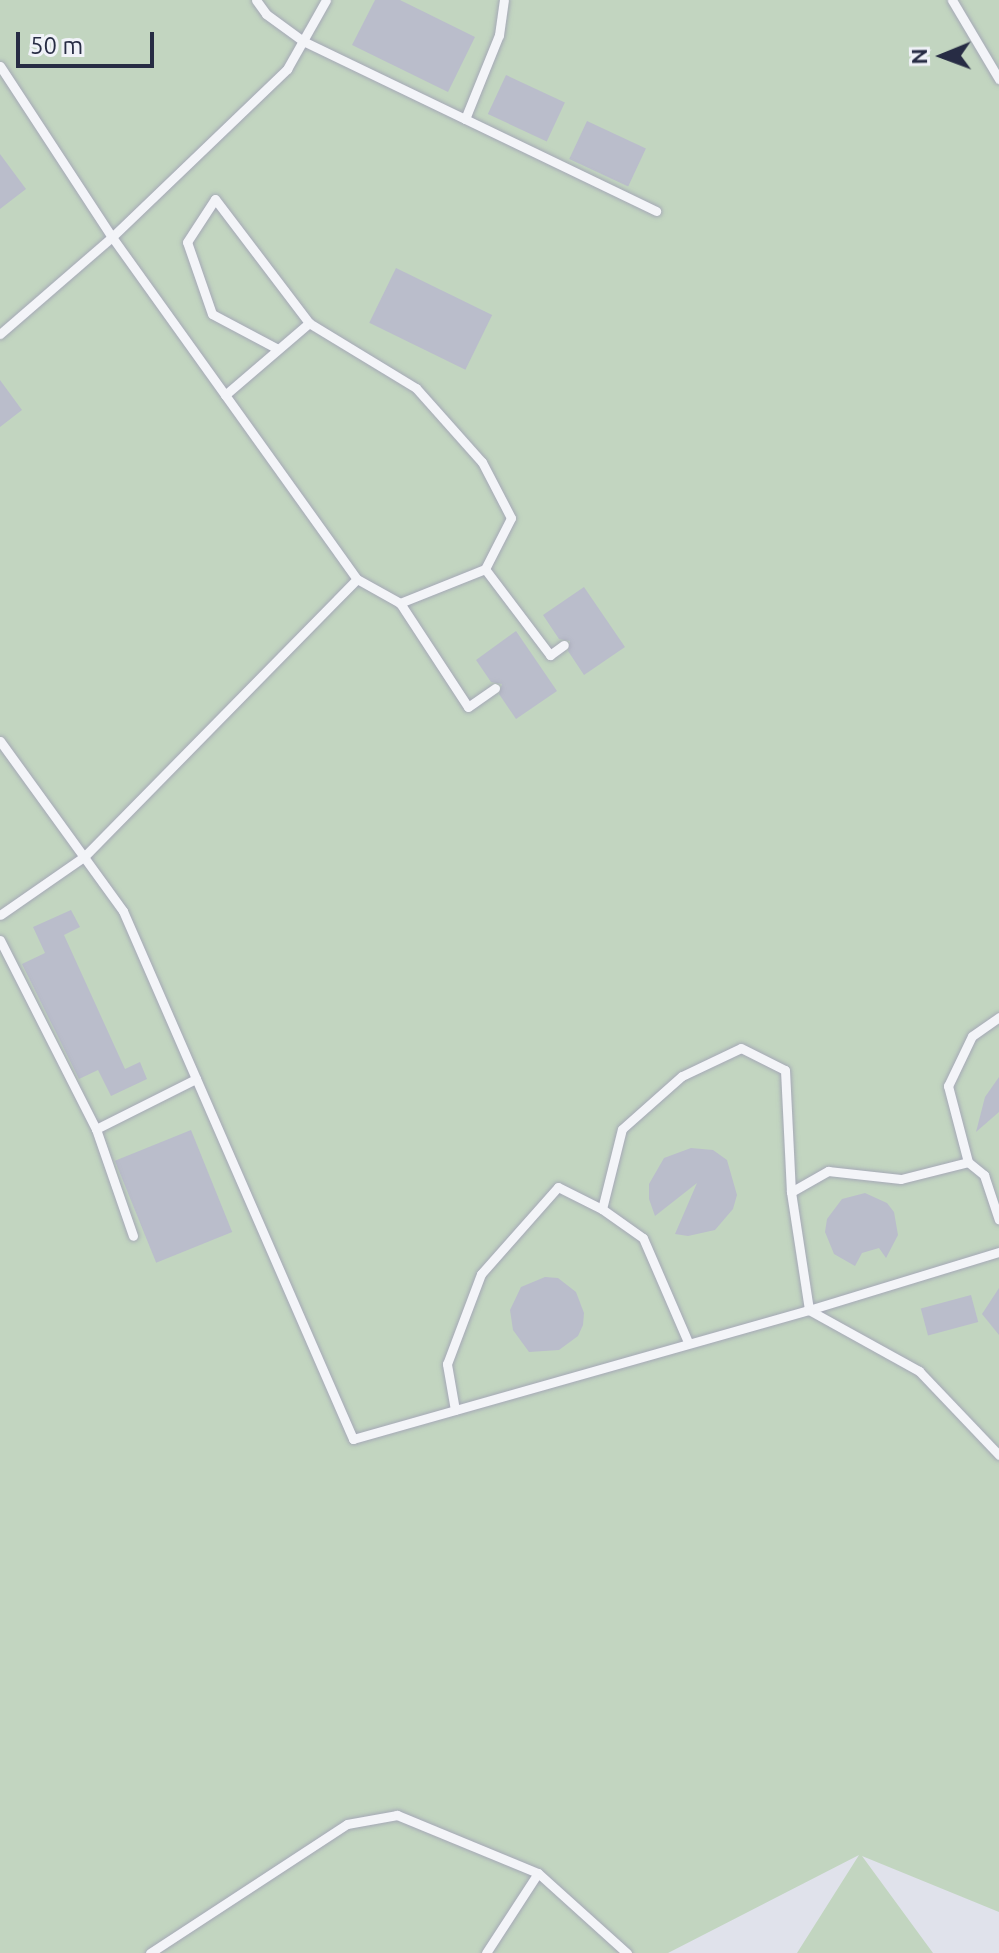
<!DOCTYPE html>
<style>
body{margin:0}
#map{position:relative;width:999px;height:1953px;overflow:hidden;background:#e0e2eb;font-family:Ubuntu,sans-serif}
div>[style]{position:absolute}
.green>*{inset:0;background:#c2d5c0}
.building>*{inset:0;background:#babdcb;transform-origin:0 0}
.roads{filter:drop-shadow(0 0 2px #a5a8b6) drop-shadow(0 0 2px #a5a8b6)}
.service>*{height:9px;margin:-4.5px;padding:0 4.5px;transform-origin:4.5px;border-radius:4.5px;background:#f3f4f8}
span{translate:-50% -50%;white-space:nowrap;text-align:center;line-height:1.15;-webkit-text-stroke:6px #f0f2f8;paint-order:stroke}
.north{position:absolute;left:903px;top:16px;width:80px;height:80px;-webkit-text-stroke:6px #f0f2f8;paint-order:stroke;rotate:269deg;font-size:22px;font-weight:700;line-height:32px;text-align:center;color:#272c44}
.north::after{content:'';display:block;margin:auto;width:28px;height:36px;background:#272c44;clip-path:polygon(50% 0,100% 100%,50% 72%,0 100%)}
.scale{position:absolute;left:16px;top:32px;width:138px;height:36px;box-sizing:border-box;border:4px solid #272c44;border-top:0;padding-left:10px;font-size:24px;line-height:28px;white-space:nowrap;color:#272c44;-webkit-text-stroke:6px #f0f2f8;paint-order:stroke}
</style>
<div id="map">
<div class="green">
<i style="clip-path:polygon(0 0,999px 0,999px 1912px,862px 1856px,933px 1953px,797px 1953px,859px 1855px,668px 1953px,0 1953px)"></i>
</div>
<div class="building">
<i style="clip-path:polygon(375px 0,400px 0,475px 37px,448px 92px,352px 45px)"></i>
<i style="left:506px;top:75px;width:65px;height:43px;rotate:25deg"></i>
<i style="left:587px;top:121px;width:65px;height:42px;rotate:25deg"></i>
<i style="clip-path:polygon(0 154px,26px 189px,0 209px)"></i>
<i style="left:396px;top:268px;width:107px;height:61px;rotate:26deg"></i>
<i style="clip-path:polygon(0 380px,22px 410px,0 427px)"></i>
<i style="clip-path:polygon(584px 587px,625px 647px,584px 675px,568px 651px,570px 641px,559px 639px,543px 615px)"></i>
<i style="clip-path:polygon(516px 631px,557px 691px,516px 719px,499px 694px,502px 684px,491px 682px,476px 660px)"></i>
<i style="clip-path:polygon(71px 910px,80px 927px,64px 935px,125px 1069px,140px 1062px,147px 1079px,111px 1096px,98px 1070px,79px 1079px,22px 964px,45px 953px,33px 927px)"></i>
<i style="clip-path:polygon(999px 1077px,999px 1112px,976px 1132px,985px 1097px)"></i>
<i style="left:191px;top:1130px;width:110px;height:82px;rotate:68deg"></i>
<i style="clip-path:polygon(691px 1148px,713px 1150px,727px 1160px,737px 1195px,733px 1209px,715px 1230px,688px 1236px,675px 1234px,697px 1183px,655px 1216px,649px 1199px,649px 1184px,664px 1158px)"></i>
<i style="clip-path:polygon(865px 1193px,887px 1203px,894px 1212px,898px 1235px,886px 1258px,879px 1248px,862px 1253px,855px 1266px,834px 1254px,825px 1232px,827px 1219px,842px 1199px)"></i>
<i style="clip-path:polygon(545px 1277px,558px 1278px,576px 1292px,584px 1313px,583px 1325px,578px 1336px,559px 1350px,529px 1352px,513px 1330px,510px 1310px,521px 1287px)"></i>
<i style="clip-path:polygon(999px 1288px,999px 1335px,982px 1314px)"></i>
<i style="left:971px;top:1295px;width:28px;height:52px;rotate:75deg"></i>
</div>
<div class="roads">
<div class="service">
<i style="left:256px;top:0;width:17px;rotate:54deg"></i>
<i style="left:266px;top:14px;width:46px;rotate:36.1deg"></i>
<i style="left:303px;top:41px;width:392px;rotate:25.7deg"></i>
<i style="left:952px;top:0;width:92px;rotate:59.3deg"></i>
<i style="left:0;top:66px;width:204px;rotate:56.8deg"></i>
<i style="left:112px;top:237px;width:243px;rotate:-43.8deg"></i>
<i style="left:287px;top:69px;width:79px;rotate:-60.5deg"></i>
<i style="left:465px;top:119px;width:91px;rotate:-68deg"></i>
<i style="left:499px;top:35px;width:35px;rotate:-82deg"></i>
<i style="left:0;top:334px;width:148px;rotate:-40.9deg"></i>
<i style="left:112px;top:237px;width:421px;rotate:54.4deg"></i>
<i style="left:357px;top:579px;width:388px;rotate:134.5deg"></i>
<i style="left:85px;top:856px;width:103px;rotate:145.2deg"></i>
<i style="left:276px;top:348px;width:72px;rotate:-152deg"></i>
<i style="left:212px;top:314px;width:76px;rotate:-109.1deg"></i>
<i style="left:187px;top:242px;width:51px;rotate:-56.9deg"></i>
<i style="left:215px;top:199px;width:156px;rotate:52.8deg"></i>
<i style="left:225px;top:395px;width:111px;rotate:-40.6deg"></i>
<i style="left:309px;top:323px;width:125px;rotate:31.3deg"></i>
<i style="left:416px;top:388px;width:99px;rotate:48.3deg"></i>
<i style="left:482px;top:462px;width:63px;rotate:62.6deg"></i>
<i style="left:511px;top:518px;width:57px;rotate:117deg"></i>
<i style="left:485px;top:569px;width:92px;rotate:158.2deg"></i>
<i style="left:400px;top:603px;width:49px;rotate:-150.8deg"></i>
<i style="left:485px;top:569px;width:108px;rotate:52.9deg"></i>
<i style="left:550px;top:655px;width:17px;rotate:-36deg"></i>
<i style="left:400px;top:603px;width:124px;rotate:56.8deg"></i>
<i style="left:468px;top:707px;width:33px;rotate:-35deg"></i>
<i style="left:0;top:741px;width:210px;rotate:54.1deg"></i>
<i style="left:123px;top:911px;width:576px;rotate:66.46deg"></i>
<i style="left:353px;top:1439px;width:474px;rotate:-15.8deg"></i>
<i style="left:809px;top:1310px;width:199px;rotate:-17deg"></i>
<i style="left:0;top:940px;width:212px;rotate:63.1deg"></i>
<i style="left:96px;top:1129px;width:113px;rotate:70.9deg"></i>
<i style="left:96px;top:1129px;width:112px;rotate:-26.6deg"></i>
<i style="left:968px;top:1162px;width:21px;rotate:39deg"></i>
<i style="left:984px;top:1175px;width:47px;rotate:71.6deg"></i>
<i style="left:791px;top:1192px;width:119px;rotate:81.3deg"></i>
<i style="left:809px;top:1310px;width:126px;rotate:29deg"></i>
<i style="left:919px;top:1371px;width:116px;rotate:46.4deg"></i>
<i style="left:602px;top:1209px;width:50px;rotate:35.3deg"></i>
<i style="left:643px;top:1238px;width:113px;rotate:66.6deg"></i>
<i style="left:455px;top:1410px;width:47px;rotate:-99.9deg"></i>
<i style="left:447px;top:1364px;width:96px;rotate:-69.3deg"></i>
<i style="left:481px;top:1274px;width:116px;rotate:-48.5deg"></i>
<i style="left:558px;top:1187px;width:49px;rotate:26.6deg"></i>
<i style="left:602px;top:1209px;width:82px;rotate:-76deg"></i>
<i style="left:622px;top:1129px;width:80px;rotate:-41.5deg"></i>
<i style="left:682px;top:1076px;width:65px;rotate:-25.4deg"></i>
<i style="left:741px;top:1048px;width:49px;rotate:26.6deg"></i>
<i style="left:785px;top:1070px;width:122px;rotate:87.2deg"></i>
<i style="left:791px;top:1192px;width:43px;rotate:-29.6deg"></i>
<i style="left:828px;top:1171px;width:73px;rotate:6.3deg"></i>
<i style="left:901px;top:1179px;width:69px;rotate:-14.2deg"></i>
<i style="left:968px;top:1162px;width:79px;rotate:-104.7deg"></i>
<i style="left:948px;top:1086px;width:55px;rotate:-64.4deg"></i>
<i style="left:972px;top:1036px;width:33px;rotate:-35deg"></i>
<i style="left:150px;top:1953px;width:235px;rotate:-33.2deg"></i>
<i style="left:347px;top:1824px;width:51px;rotate:-10.2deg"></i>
<i style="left:397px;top:1815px;width:152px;rotate:22.4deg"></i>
<i style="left:538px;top:1873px;width:120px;rotate:42deg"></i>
<i style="left:486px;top:1953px;width:95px;rotate:-57deg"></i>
</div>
</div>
<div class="north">N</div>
<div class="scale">50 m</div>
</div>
